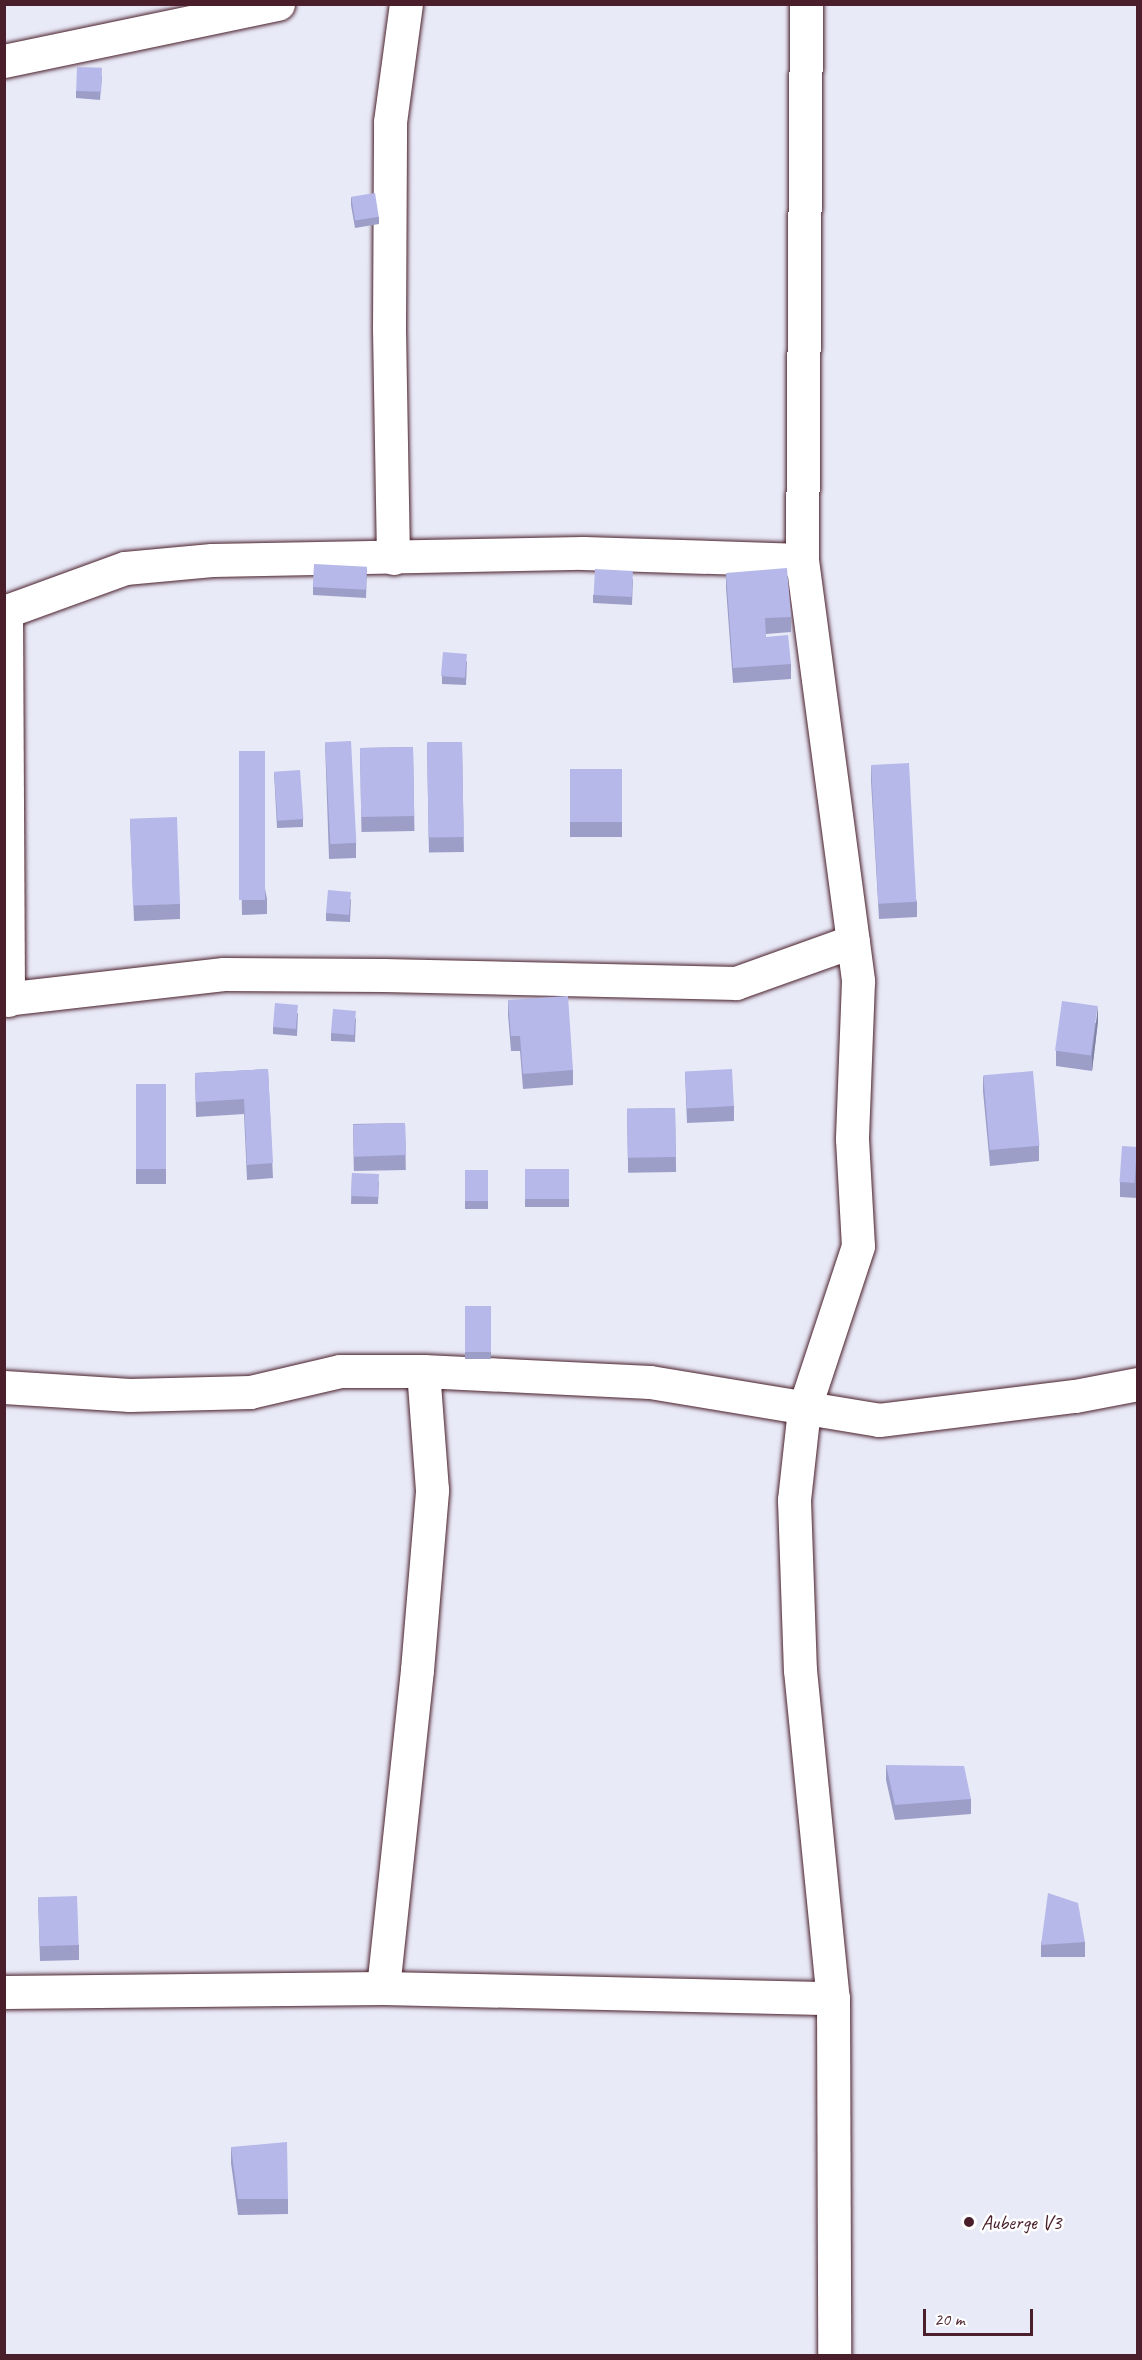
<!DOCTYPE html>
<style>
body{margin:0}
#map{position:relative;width:1142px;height:2360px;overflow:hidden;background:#e9eaf8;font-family:Caveat,sans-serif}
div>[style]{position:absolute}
.roads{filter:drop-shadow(0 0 2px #4a1f2b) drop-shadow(0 0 2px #4a1f2b)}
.minor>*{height:33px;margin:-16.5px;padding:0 16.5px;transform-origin:16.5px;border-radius:16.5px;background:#fff}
.wall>*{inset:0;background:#9c9ec8;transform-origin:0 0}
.shaded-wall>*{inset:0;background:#7f81a3}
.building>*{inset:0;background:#b5b8e9;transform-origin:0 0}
.dots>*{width:16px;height:16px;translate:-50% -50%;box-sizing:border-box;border:3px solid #fff;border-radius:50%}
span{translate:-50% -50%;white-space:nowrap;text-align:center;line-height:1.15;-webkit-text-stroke:5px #fff;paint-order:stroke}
.poi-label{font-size:21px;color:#4a1f2b}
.left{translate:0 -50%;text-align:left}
.frame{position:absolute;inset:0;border:6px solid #4a1f2b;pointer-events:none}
.scale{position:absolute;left:923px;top:2309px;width:110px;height:27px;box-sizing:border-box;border:3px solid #4a1f2b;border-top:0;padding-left:8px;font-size:18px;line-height:21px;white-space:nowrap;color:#4a1f2b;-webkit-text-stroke:4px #fff;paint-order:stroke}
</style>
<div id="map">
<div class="roads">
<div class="minor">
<i style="left:806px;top:4px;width:556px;rotate:90.41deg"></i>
<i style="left:802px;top:560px;width:425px;rotate:82.4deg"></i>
<i style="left:858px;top:981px;width:158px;rotate:92.2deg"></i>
<i style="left:852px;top:1139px;width:107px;rotate:86.8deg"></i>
<i style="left:858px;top:1246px;width:172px;rotate:108.3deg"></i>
<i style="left:804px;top:1409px;width:92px;rotate:96.3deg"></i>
<i style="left:794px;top:1500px;width:170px;rotate:88deg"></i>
<i style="left:800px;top:1670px;width:330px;rotate:84.3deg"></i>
<i style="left:833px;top:1998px;width:358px;rotate:89.8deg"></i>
<i style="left:4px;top:61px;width:280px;rotate:-11.8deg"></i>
<i style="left:393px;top:558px;width:230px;rotate:-91deg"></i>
<i style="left:389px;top:328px;width:206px;rotate:-89.7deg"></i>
<i style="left:390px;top:122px;width:119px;rotate:-82.3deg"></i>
<i style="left:4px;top:612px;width:129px;rotate:-20deg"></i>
<i style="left:125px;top:568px;width:87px;rotate:-5.3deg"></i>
<i style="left:212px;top:560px;width:371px;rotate:-1.1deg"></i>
<i style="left:583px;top:553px;width:219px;rotate:1.8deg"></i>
<i style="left:6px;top:612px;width:388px;rotate:89.7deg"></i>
<i style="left:4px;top:999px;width:221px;rotate:-6.5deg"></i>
<i style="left:224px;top:974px;width:159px;rotate:0.4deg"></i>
<i style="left:383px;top:975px;width:353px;rotate:1.3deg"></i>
<i style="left:736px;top:983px;width:124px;rotate:-19.7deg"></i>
<i style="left:4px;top:1387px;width:126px;rotate:3.6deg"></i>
<i style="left:130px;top:1395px;width:120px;rotate:-1.4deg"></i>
<i style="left:250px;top:1392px;width:92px;rotate:-13.1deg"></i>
<i style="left:340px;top:1371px;width:83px"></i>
<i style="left:423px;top:1371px;width:227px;rotate:2.8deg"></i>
<i style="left:650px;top:1382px;width:232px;rotate:9.4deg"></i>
<i style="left:879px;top:1420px;width:197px;rotate:-7deg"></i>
<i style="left:1075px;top:1396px;width:64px;rotate:-10.8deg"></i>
<i style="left:383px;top:1988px;width:320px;rotate:-83.9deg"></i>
<i style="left:417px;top:1670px;width:181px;rotate:-85.2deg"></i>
<i style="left:432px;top:1490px;width:119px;rotate:-94.3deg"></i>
<i style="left:4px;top:1992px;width:379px;rotate:-0.6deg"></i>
<i style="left:383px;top:1988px;width:450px;rotate:1.3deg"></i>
</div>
</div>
<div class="wall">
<i style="clip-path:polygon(102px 76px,100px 100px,76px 98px,76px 91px)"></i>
<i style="clip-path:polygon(351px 197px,379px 217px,379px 224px,355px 228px,351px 205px)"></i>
<i style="clip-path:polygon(367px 567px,366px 598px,313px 595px,313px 587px)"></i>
<i style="clip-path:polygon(726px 573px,791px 617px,791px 632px,766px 634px,766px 637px,791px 664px,791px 679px,733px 683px,726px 588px)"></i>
<i style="clip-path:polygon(633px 579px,632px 605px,593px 603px,593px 595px)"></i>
<i style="clip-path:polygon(467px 661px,466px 685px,442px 684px,442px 676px)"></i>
<i style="clip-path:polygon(325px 742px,356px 843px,356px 858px,329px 859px)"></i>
<i style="left:462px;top:742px;width:110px;height:35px;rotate:89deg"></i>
<i style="left:413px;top:747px;width:84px;height:53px;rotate:89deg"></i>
<i style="clip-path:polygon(239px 751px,267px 899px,267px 914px,242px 915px)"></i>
<i style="clip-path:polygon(871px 765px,917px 902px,917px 917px,879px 919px,871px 781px)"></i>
<i style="left:622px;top:769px;width:68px;height:52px;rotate:90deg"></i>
<i style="clip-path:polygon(274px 772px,303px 819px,303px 827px,277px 828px)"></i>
<i style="clip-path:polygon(130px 819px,180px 904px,180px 919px,134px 921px)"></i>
<i style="clip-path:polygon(351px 899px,350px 922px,326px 921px,326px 913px)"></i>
<i style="clip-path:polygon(508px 1000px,573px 1070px,573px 1085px,523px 1089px,520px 1051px,511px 1051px,508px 1015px)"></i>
<i style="clip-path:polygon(298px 1013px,297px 1036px,273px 1034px,273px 1027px)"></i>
<i style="clip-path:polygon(356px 1018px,355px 1042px,331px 1041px,331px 1033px)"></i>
<i style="clip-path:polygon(1098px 1021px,1092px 1071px,1056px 1066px,1056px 1051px)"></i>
<i style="clip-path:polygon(268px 1069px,273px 1178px,247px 1180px,244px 1114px,196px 1117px,195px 1073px)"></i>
<i style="clip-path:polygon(685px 1072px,734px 1106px,734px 1121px,687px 1123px)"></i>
<i style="clip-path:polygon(983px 1076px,1039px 1146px,1039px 1161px,990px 1166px,983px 1091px)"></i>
<i style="left:136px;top:1084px;width:30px;height:100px"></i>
<i style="left:675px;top:1108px;width:64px;height:48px;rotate:89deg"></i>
<i style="left:405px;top:1123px;width:47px;height:52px;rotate:89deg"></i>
<i style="clip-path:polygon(1137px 1147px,1137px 1198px,1120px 1197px,1120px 1182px)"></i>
<i style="left:525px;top:1169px;width:44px;height:38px"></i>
<i style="left:465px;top:1170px;width:23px;height:39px"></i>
<i style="clip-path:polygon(352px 1173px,379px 1181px,378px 1204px,351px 1204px)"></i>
<i style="left:491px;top:1306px;width:53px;height:26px;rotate:90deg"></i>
<i style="clip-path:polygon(886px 1765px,971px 1799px,971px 1814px,895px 1820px,886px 1780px)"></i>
<i style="clip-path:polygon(38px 1898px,79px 1945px,79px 1960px,40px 1961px)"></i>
<i style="left:1085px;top:1942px;width:15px;height:44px;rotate:90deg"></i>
<i style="clip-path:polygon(231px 2147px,288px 2199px,288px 2214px,238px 2215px,231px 2163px)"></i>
</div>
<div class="shaded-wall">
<i style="clip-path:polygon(1098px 1006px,1098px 1021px,1092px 1071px,1092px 1055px)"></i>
</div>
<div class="building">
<i style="left:77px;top:67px;width:25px;height:24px;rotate:2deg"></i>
<i style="left:375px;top:193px;width:24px;height:24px;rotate:81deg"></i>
<i style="left:314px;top:564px;width:53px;height:23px;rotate:3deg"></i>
<i style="clip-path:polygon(787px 568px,791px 617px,765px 618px,766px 637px,788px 635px,791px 664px,733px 668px,726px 573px)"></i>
<i style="left:595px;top:569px;width:38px;height:26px;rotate:3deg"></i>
<i style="left:443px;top:652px;width:24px;height:24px;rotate:5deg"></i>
<i style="left:351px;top:741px;width:102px;height:26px;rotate:87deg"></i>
<i style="left:462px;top:742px;width:95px;height:35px;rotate:89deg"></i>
<i style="left:413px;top:747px;width:69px;height:53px;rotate:89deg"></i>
<i style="left:239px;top:751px;width:26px;height:149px"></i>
<i style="left:909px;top:763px;width:139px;height:38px;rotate:87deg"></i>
<i style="left:622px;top:769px;width:53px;height:52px;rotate:90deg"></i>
<i style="left:300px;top:770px;width:49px;height:26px;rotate:86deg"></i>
<i style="left:177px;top:817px;width:87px;height:47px;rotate:88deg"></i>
<i style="left:328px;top:890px;width:23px;height:23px;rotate:5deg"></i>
<i style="clip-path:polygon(568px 996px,573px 1070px,523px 1074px,520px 1036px,511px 1036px,508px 1000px)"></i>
<i style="left:1062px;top:1001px;width:36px;height:50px;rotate:8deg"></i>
<i style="left:275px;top:1003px;width:23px;height:24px;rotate:5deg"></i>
<i style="left:333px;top:1009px;width:23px;height:24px;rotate:5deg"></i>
<i style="clip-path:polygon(268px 1069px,273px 1163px,247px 1165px,244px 1099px,196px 1102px,195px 1073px)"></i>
<i style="left:732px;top:1069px;width:37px;height:47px;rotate:87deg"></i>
<i style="left:1033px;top:1071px;width:75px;height:50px;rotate:85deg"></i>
<i style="left:136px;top:1084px;width:30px;height:85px"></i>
<i style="left:675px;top:1108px;width:49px;height:48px;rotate:89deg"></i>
<i style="left:405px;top:1123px;width:32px;height:52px;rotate:88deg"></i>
<i style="left:1122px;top:1146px;width:15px;height:36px;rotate:4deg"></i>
<i style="left:525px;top:1169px;width:44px;height:30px"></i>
<i style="left:465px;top:1170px;width:23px;height:31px"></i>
<i style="left:352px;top:1173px;width:27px;height:23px;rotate:2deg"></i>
<i style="left:491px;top:1306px;width:46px;height:26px;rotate:90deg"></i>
<i style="clip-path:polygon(886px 1765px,964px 1766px,971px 1799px,895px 1805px)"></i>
<i style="clip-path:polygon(1048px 1893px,1078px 1903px,1085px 1942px,1041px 1945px)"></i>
<i style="left:77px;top:1896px;width:49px;height:39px;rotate:88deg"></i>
<i style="clip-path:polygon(287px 2142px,288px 2199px,238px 2199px,231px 2147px)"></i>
</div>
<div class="dots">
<i style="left:969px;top:2222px;background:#4a1f2b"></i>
</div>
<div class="poi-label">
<span class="left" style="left:981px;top:2222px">Auberge V3</span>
</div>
<div class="frame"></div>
<div class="scale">20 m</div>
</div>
